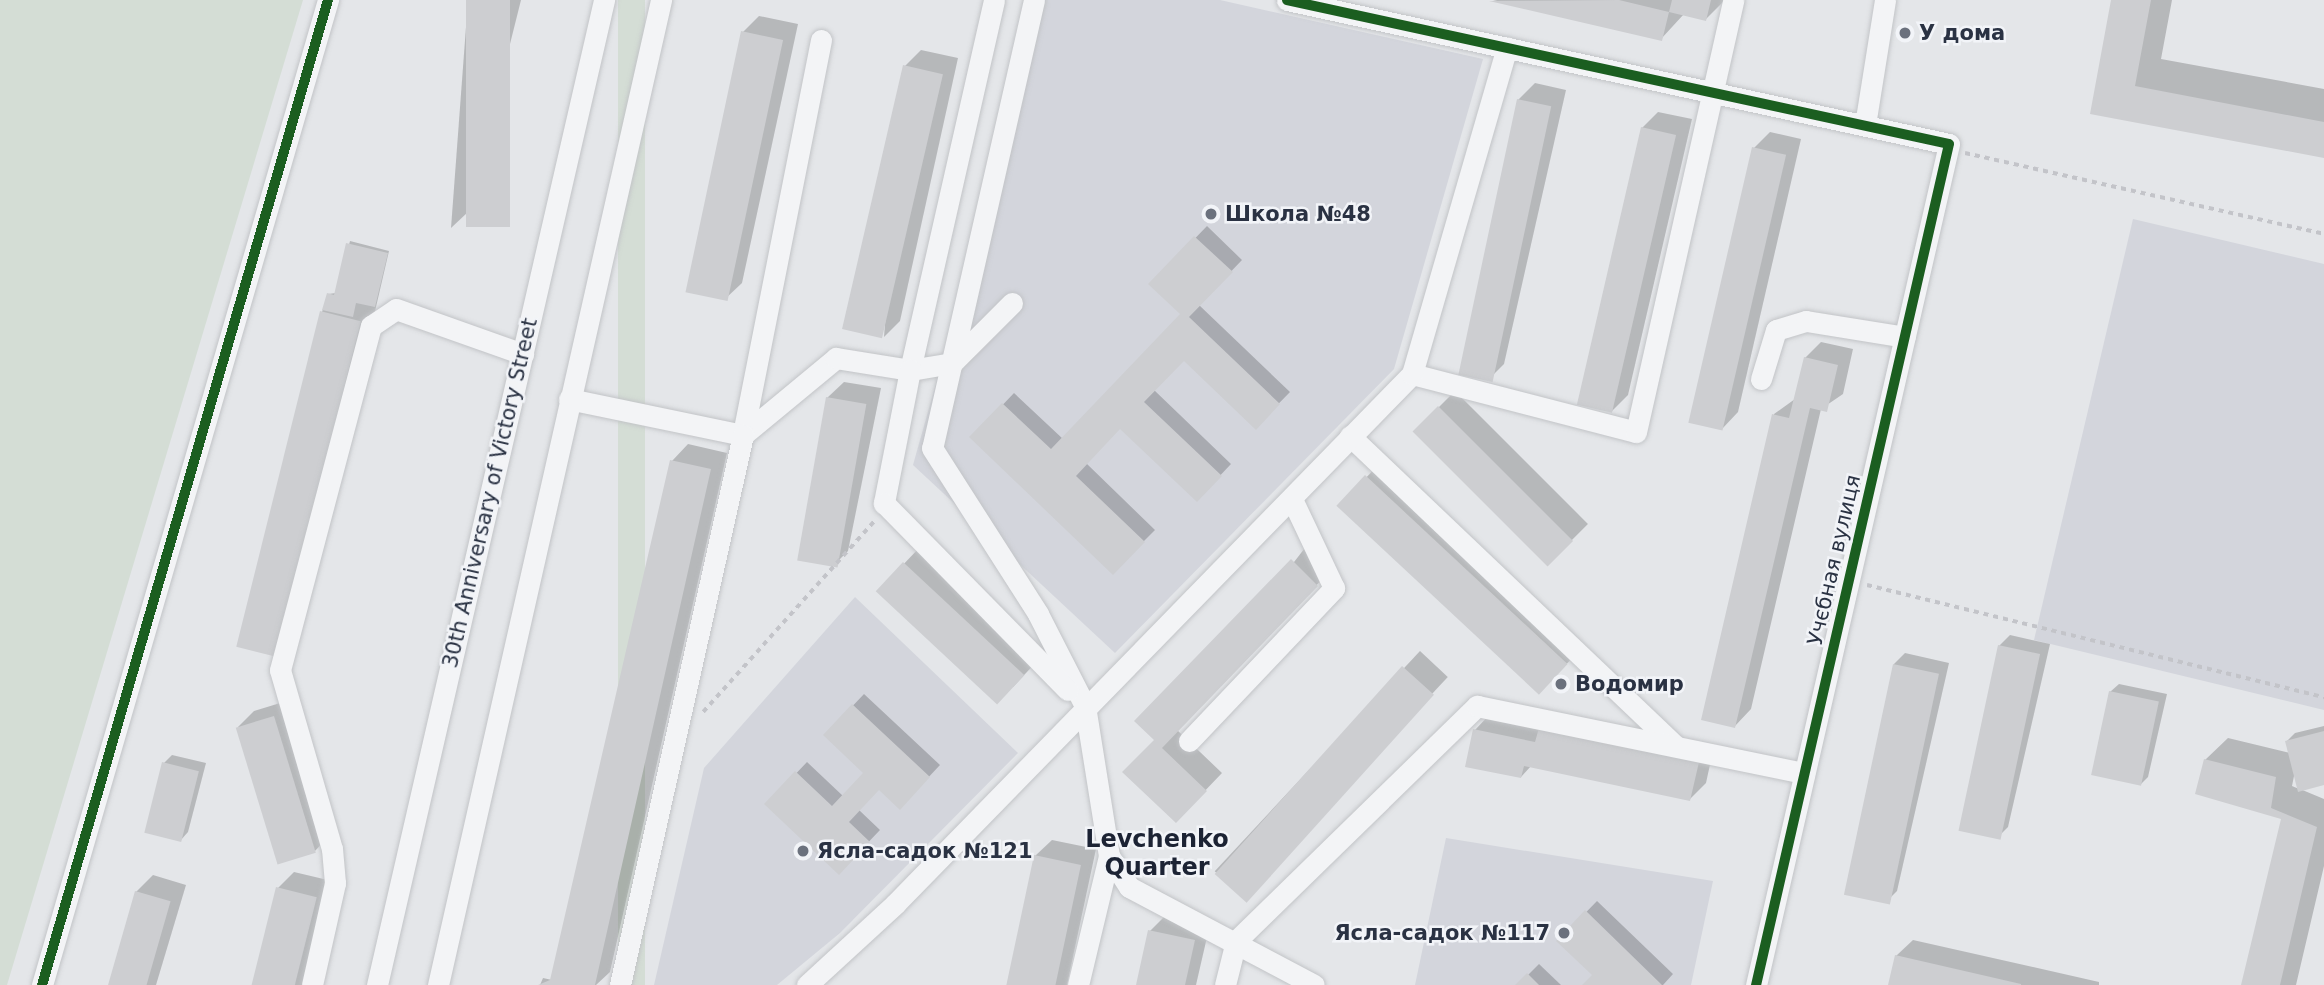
<!DOCTYPE html>
<meta charset="utf-8">
<style>
body{margin:0}
#map{position:relative;width:2324px;height:985px;overflow:hidden;background:#e4e6e9;font-family:"DejaVu Sans",sans-serif}
div>[style]{position:absolute}
.built>*{inset:0;background:#d3d5dc}
.green>*{inset:0;background:#d4ddd5;transform-origin:0 0}
.shadow>*{inset:0;background:#0003;transform-origin:0 0}
.building>*{inset:0;background:#cdced1;transform-origin:0 0}
.path>*{height:3.5px;margin-top:-1.75px;transform-origin:0;background:repeating-linear-gradient(90deg,#c3c4c9 0 5px,transparent 0 10px)}
.roads{filter:drop-shadow(0 0 2px #c2c4c7) drop-shadow(0 0 2px #c2c4c7)}
.minor>*{height:21px;margin:-10.5px;padding:0 10.5px;transform-origin:10.5px;border-radius:10.5px;background:#f3f4f6}
.cycleway>*{height:10px;margin:-5px;padding:0 5px;transform-origin:5px;border-radius:5px;background:#1b5e20}
.dots>*{width:19px;height:19px;translate:-50% -50%;box-sizing:border-box;border:4px solid #f2f4f8;border-radius:50%}
span{translate:-50% -50%;white-space:nowrap;text-align:center;line-height:1.15;-webkit-text-stroke:5px #f2f4f8;paint-order:stroke}
.poi-label{font-size:21px;color:#2a3243;font-weight:700}
.left{translate:0 -50%;text-align:left}
.right{translate:-100% -50%;text-align:right}
.street-label{font-size:21px;color:#2a3243}
.quarter-label{font-size:24px;color:#1c2334;font-weight:700}
</style>
<div id="map">
<div class="built">
<i style="clip-path:polygon(1044px 0,1220px 0,1483px 59px,1394px 369px,1115px 653px,913px 465px)"></i>
<i style="clip-path:polygon(2133px 219px,2324px 264px,2324px 710px,2034px 640px)"></i>
<i style="clip-path:polygon(855px 597px,1018px 753px,840px 933px,777px 985px,654px 985px,704px 768px)"></i>
<i style="clip-path:polygon(1446px 838px,1713px 881px,1691px 985px,1415px 985px)"></i>
</div>
<div class="green">
<i style="clip-path:polygon(0 0,303px 0,7px 985px,0 985px)"></i>
<i style="left:618px;top:0;width:27px;height:1010px"></i>
</div>
<div class="shadow">
<i style="clip-path:polygon(468px 0,521px 0,468px 212px,451px 228px)"></i>
<i style="clip-path:polygon(1493px 0,1725px 0,1706px 19px,1684px 14px,1661px 39px)"></i>
<i style="clip-path:polygon(2113px 0,2172px 0,2161px 59px,2324px 89px,2324px 156px,2092px 112px)"></i>
<i style="clip-path:polygon(759px 16px,798px 24px,742px 283px,725px 299px,743px 32px)"></i>
<i style="clip-path:polygon(921px 50px,958px 58px,900px 321px,884px 337px,905px 66px)"></i>
<i style="clip-path:polygon(1535px 83px,1566px 90px,1504px 364px,1488px 380px,1518px 100px)"></i>
<i style="clip-path:polygon(1658px 112px,1692px 119px,1628px 395px,1612px 411px,1642px 128px)"></i>
<i style="clip-path:polygon(1770px 132px,1801px 139px,1738px 412px,1722px 429px,1754px 148px)"></i>
<i style="clip-path:polygon(1207px 226px,1242px 260px,1199px 305px,1290px 392px,1256px 427px,1184px 359px,1154px 390px,1231px 464px,1197px 500px,1120px 427px,1086px 463px,1155px 530px,1113px 572px,972px 437px,1014px 393px,1063px 439px,1182px 314px,1151px 284px)"></i>
<i style="clip-path:polygon(350px 241px,389px 251px,299px 639px,322px 312px,328px 294px,336px 293px)"></i>
<i style="clip-path:polygon(1821px 342px,1853px 349px,1843px 394px,1821px 409px,1751px 709px,1735px 726px,1774px 414px,1795px 399px,1805px 358px)"></i>
<i style="clip-path:polygon(844px 382px,881px 388px,848px 551px,832px 567px,827px 398px)"></i>
<i style="left:1455px;top:391px;width:188px;height:57px;rotate:45deg"></i>
<i style="clip-path:polygon(688px 444px,727px 453px,610px 972px,596px 985px,540px 985px,543px 978px,552px 980px,672px 461px)"></i>
<i style="clip-path:polygon(1383px 460px,1582px 648px,1554px 677px,1339px 506px)"></i>
<i style="clip-path:polygon(1308px 544px,1333px 568px,1177px 730px,1222px 773px,1176px 821px,1156px 740px)"></i>
<i style="clip-path:polygon(920px 547px,1040px 658px,1013px 687px,878px 591px)"></i>
<i style="clip-path:polygon(2010px 635px,2050px 644px,2008px 827px,1997px 838px,1999px 646px)"></i>
<i style="left:1420px;top:651px;width:38px;height:301px;rotate:43deg"></i>
<i style="clip-path:polygon(1905px 653px,1949px 663px,1897px 891px,1886px 902px,1894px 664px)"></i>
<i style="clip-path:polygon(2119px 684px,2167px 694px,2148px 777px,2140px 785px,2110px 692px)"></i>
<i style="clip-path:polygon(864px 694px,940px 765px,910px 797px,879px 788px,859px 810px,880px 830px,839px 873px,767px 804px,807px 762px,843px 796px,865px 773px,825px 735px)"></i>
<i style="clip-path:polygon(290px 700px,330px 835px,314px 852px,238px 727px,254px 711px)"></i>
<i style="clip-path:polygon(1491px 713px,1714px 746px,1706px 783px,1690px 799px,1531px 766px,1521px 777px,1475px 730px)"></i>
<i style="clip-path:polygon(evenodd,2324px 726px,2324px 783px,2300px 789px,2324px 799px,2324px 866px,2296px 985px,2242px 985px,2284px 818px,2205px 760px,2228px 738px,2290px 753px,2287px 741px,2295px 733px,2324px 726px,2295px 771px,2299px 789px,2292px 786px,2295px 771px)"></i>
<i style="clip-path:polygon(172px 755px,206px 763px,188px 832px,180px 841px,164px 763px)"></i>
<i style="clip-path:polygon(1052px 840px,1096px 849px,1067px 985px,1009px 985px,1035px 856px)"></i>
<i style="clip-path:polygon(294px 872px,332px 881px,307px 985px,254px 985px,278px 888px)"></i>
<i style="clip-path:polygon(153px 875px,186px 885px,156px 985px,109px 985px,136px 892px)"></i>
<i style="clip-path:polygon(1597px 901px,1673px 974px,1663px 985px,1585px 985px,1594px 975px,1558px 941px)"></i>
<i style="clip-path:polygon(1166px 915px,1210px 924px,1196px 985px,1138px 985px,1150px 931px)"></i>
<i style="clip-path:polygon(1913px 940px,2099px 982px,2099px 985px,1890px 985px,1896px 956px)"></i>
<i style="clip-path:polygon(1539px 964px,1561px 985px,1518px 985px)"></i>
</div>
<div class="building">
<i style="left:466px;top:0;width:44px;height:227px"></i>
<i style="clip-path:polygon(1619px 0,1669px 12px,1672px 0,1711px 0,1706px 21px,1669px 12px,1662px 41px,1489px 1px)"></i>
<i style="clip-path:polygon(2111px 0,2151px 0,2135px 86px,2324px 122px,2324px 158px,2090px 114px)"></i>
<i style="left:741px;top:31px;width:43px;height:267px;rotate:12deg"></i>
<i style="left:903px;top:65px;width:41px;height:271px;rotate:13deg"></i>
<i style="left:1517px;top:99px;width:35px;height:282px;rotate:12deg"></i>
<i style="left:1641px;top:127px;width:36px;height:285px;rotate:13deg"></i>
<i style="left:1752px;top:147px;width:35px;height:283px;rotate:13deg"></i>
<i style="clip-path:polygon(1194px 236px,1233px 272px,1189px 317px,1280px 404px,1256px 430px,1184px 361px,1144px 402px,1222px 476px,1197px 502px,1120px 429px,1076px 476px,1145px 542px,1113px 575px,969px 437px,1002px 403px,1051px 449px,1180px 314px,1148px 284px)"></i>
<i style="clip-path:polygon(346px 243px,388px 253px,375px 307px,356px 303px,353px 317px,322px 310px,327px 293px,334px 295px)"></i>
<i style="left:320px;top:311px;width:42px;height:346px;rotate:14deg"></i>
<i style="clip-path:polygon(1804px 357px,1838px 365px,1827px 412px,1810px 408px,1735px 728px,1701px 720px,1772px 414px,1789px 418px)"></i>
<i style="left:826px;top:397px;width:41px;height:166px;rotate:10deg"></i>
<i style="left:1438px;top:406px;width:191px;height:36px;rotate:45deg"></i>
<i style="clip-path:polygon(670px 460px,711px 469px,595px 985px,538px 985px,550px 980px)"></i>
<i style="left:1365px;top:475px;width:277px;height:42px;rotate:43deg"></i>
<i style="clip-path:polygon(1291px 559px,1318px 586px,1162px 748px,1207px 791px,1176px 823px,1122px 772px,1154px 740px,1134px 721px)"></i>
<i style="left:903px;top:562px;width:166px;height:40px;rotate:43deg"></i>
<i style="left:1998px;top:645px;width:43px;height:190px;rotate:12deg"></i>
<i style="left:1893px;top:664px;width:47px;height:236px;rotate:12deg"></i>
<i style="left:1402px;top:666px;width:43px;height:280px;rotate:42deg"></i>
<i style="left:2109px;top:691px;width:51px;height:86px;rotate:12deg"></i>
<i style="clip-path:polygon(852px 704px,930px 777px,900px 810px,879px 790px,849px 822px,870px 842px,839px 875px,764px 804px,795px 771px,832px 806px,863px 773px,823px 735px)"></i>
<i style="left:274px;top:716px;width:143px;height:40px;rotate:73deg"></i>
<i style="clip-path:polygon(1539px 728px,1699px 762px,1690px 801px,1524px 766px,1521px 778px,1465px 767px,1473px 729px,1535px 742px)"></i>
<i style="clip-path:polygon(2324px 731px,2324px 785px,2298px 792px,2285px 741px)"></i>
<i style="clip-path:polygon(2204px 759px,2276px 777px,2271px 808px,2317px 827px,2280px 985px,2241px 985px,2281px 819px,2195px 794px)"></i>
<i style="left:162px;top:762px;width:38px;height:73px;rotate:14deg"></i>
<i style="left:1034px;top:855px;width:48px;height:133px;rotate:12deg"></i>
<i style="left:276px;top:887px;width:42px;height:101px;rotate:14deg"></i>
<i style="left:135px;top:891px;width:37px;height:98px;rotate:16deg"></i>
<i style="clip-path:polygon(1585px 910px,1662px 985px,1582px 985px,1592px 975px,1556px 941px)"></i>
<i style="clip-path:polygon(1148px 930px,1195px 940px,1185px 985px,1136px 985px)"></i>
<i style="clip-path:polygon(1895px 955px,2021px 984px,2021px 985px,1888px 985px)"></i>
<i style="clip-path:polygon(1527px 973px,1539px 985px,1515px 985px)"></i>
</div>
<div class="path">
<i style="left:1965px;top:153px;width:368px;rotate:12.7deg"></i>
<i style="left:1867px;top:585px;width:471px;rotate:13.8deg"></i>
<i style="left:703px;top:712px;width:258px;rotate:-48.1deg"></i>
</div>
<div class="roads">
<div class="minor">
<i style="left:1034px;top:0;width:459px;rotate:102.8deg"></i>
<i style="left:932px;top:448px;width:197px;rotate:57.4deg"></i>
<i style="left:1038px;top:614px;width:103px;rotate:62.9deg"></i>
<i style="left:1085px;top:706px;width:152px;rotate:80.9deg"></i>
<i style="left:1109px;top:856px;width:133px;rotate:103.5deg"></i>
<i style="left:1287px;top:0;width:677px;rotate:12.27deg"></i>
<i style="left:1949px;top:144px;width:863px;rotate:102.92deg"></i>
<i style="left:821px;top:40px;width:403px;rotate:101.2deg"></i>
<i style="left:743px;top:435px;width:121px;rotate:-39.6deg"></i>
<i style="left:836px;top:358px;width:75px;rotate:9.2deg"></i>
<i style="left:910px;top:370px;width:379px;rotate:-77.2deg"></i>
<i style="left:1865px;top:125px;width:127px;rotate:-80.9deg"></i>
<i style="left:1012px;top:303px;width:85px;rotate:135deg"></i>
<i style="left:952px;top:363px;width:43px;rotate:170.5deg"></i>
<i style="left:910px;top:370px;width:136px;rotate:101.1deg"></i>
<i style="left:884px;top:503px;width:262px;rotate:45.5deg"></i>
<i style="left:1412px;top:374px;width:231px;rotate:14.5deg"></i>
<i style="left:1636px;top:432px;width:443px;rotate:-77.3deg"></i>
<i style="left:1761px;top:379px;width:51px;rotate:-73deg"></i>
<i style="left:1776px;top:330px;width:31px;rotate:-17deg"></i>
<i style="left:1806px;top:321px;width:100px;rotate:9.2deg"></i>
<i style="left:569px;top:399px;width:178px;rotate:11.7deg"></i>
<i style="left:743px;top:435px;width:564px;rotate:102.61deg"></i>
<i style="left:1350px;top:436px;width:449px;rotate:43.6deg"></i>
<i style="left:1189px;top:741px;width:211px;rotate:-46.5deg"></i>
<i style="left:1334px;top:588px;width:98px;rotate:-115.3deg"></i>
<i style="left:1109px;top:856px;width:37px;rotate:57deg"></i>
<i style="left:1129px;top:887px;width:209px;rotate:27.9deg"></i>
<i style="left:42px;top:985px;width:1026px;rotate:-73.81deg"></i>
<i style="left:312px;top:985px;width:105px;rotate:-77.3deg"></i>
<i style="left:335px;top:883px;width:34px;rotate:-95deg"></i>
<i style="left:332px;top:849px;width:186px;rotate:-106.2deg"></i>
<i style="left:280px;top:670px;width:356px;rotate:-75.2deg"></i>
<i style="left:371px;top:326px;width:30px;rotate:-34deg"></i>
<i style="left:396px;top:309px;width:135px;rotate:19.5deg"></i>
<i style="left:377px;top:985px;width:1011px;rotate:-77.02deg"></i>
<i style="left:438px;top:985px;width:1010px;rotate:-77.24deg"></i>
<i style="left:807px;top:985px;width:120px;rotate:-42.6deg"></i>
<i style="left:895px;top:904px;width:740px;rotate:-45.71deg"></i>
<i style="left:1412px;top:374px;width:340px;rotate:-73.8deg"></i>
<i style="left:1225px;top:985px;width:45px;rotate:-76deg"></i>
<i style="left:1236px;top:941px;width:337px;rotate:-44.3deg"></i>
<i style="left:1477px;top:706px;width:334px;rotate:11.6deg"></i>
</div>
</div>
<div class="cycleway">
<i style="left:1287px;top:0;width:677px;rotate:12.27deg"></i>
<i style="left:1949px;top:144px;width:863px;rotate:102.92deg"></i>
<i style="left:42px;top:985px;width:1026px;rotate:-73.81deg"></i>
</div>
<div class="dots">
<i style="left:1905px;top:33px;background:#6b717d"></i>
<i style="left:1211px;top:214px;background:#6b717d"></i>
<i style="left:1561px;top:684px;background:#6b717d"></i>
<i style="left:803px;top:851px;background:#6b717d"></i>
<i style="left:1564px;top:933px;background:#6b717d"></i>
</div>
<div class="poi-label">
<span class="left" style="left:1919px;top:33px">У дома</span>
<span class="left" style="left:1225px;top:214px">Школа №48</span>
<span class="left" style="left:1575px;top:684px">Водомир</span>
<span class="left" style="left:817px;top:851px">Ясла-садок №121</span>
<span class="right" style="left:1550px;top:933px">Ясла-садок №117</span>
</div>
<div class="street-label">
<span style="left:490px;top:493px;rotate:-77deg">30th Anniversary of Victory Street</span>
<span style="left:1834px;top:560px;rotate:-77deg">Учєбная вулиця</span>
</div>
<div class="quarter-label">
<span style="left:1157px;top:854px">Levchenko<br>Quarter</span>
</div>
</div>
